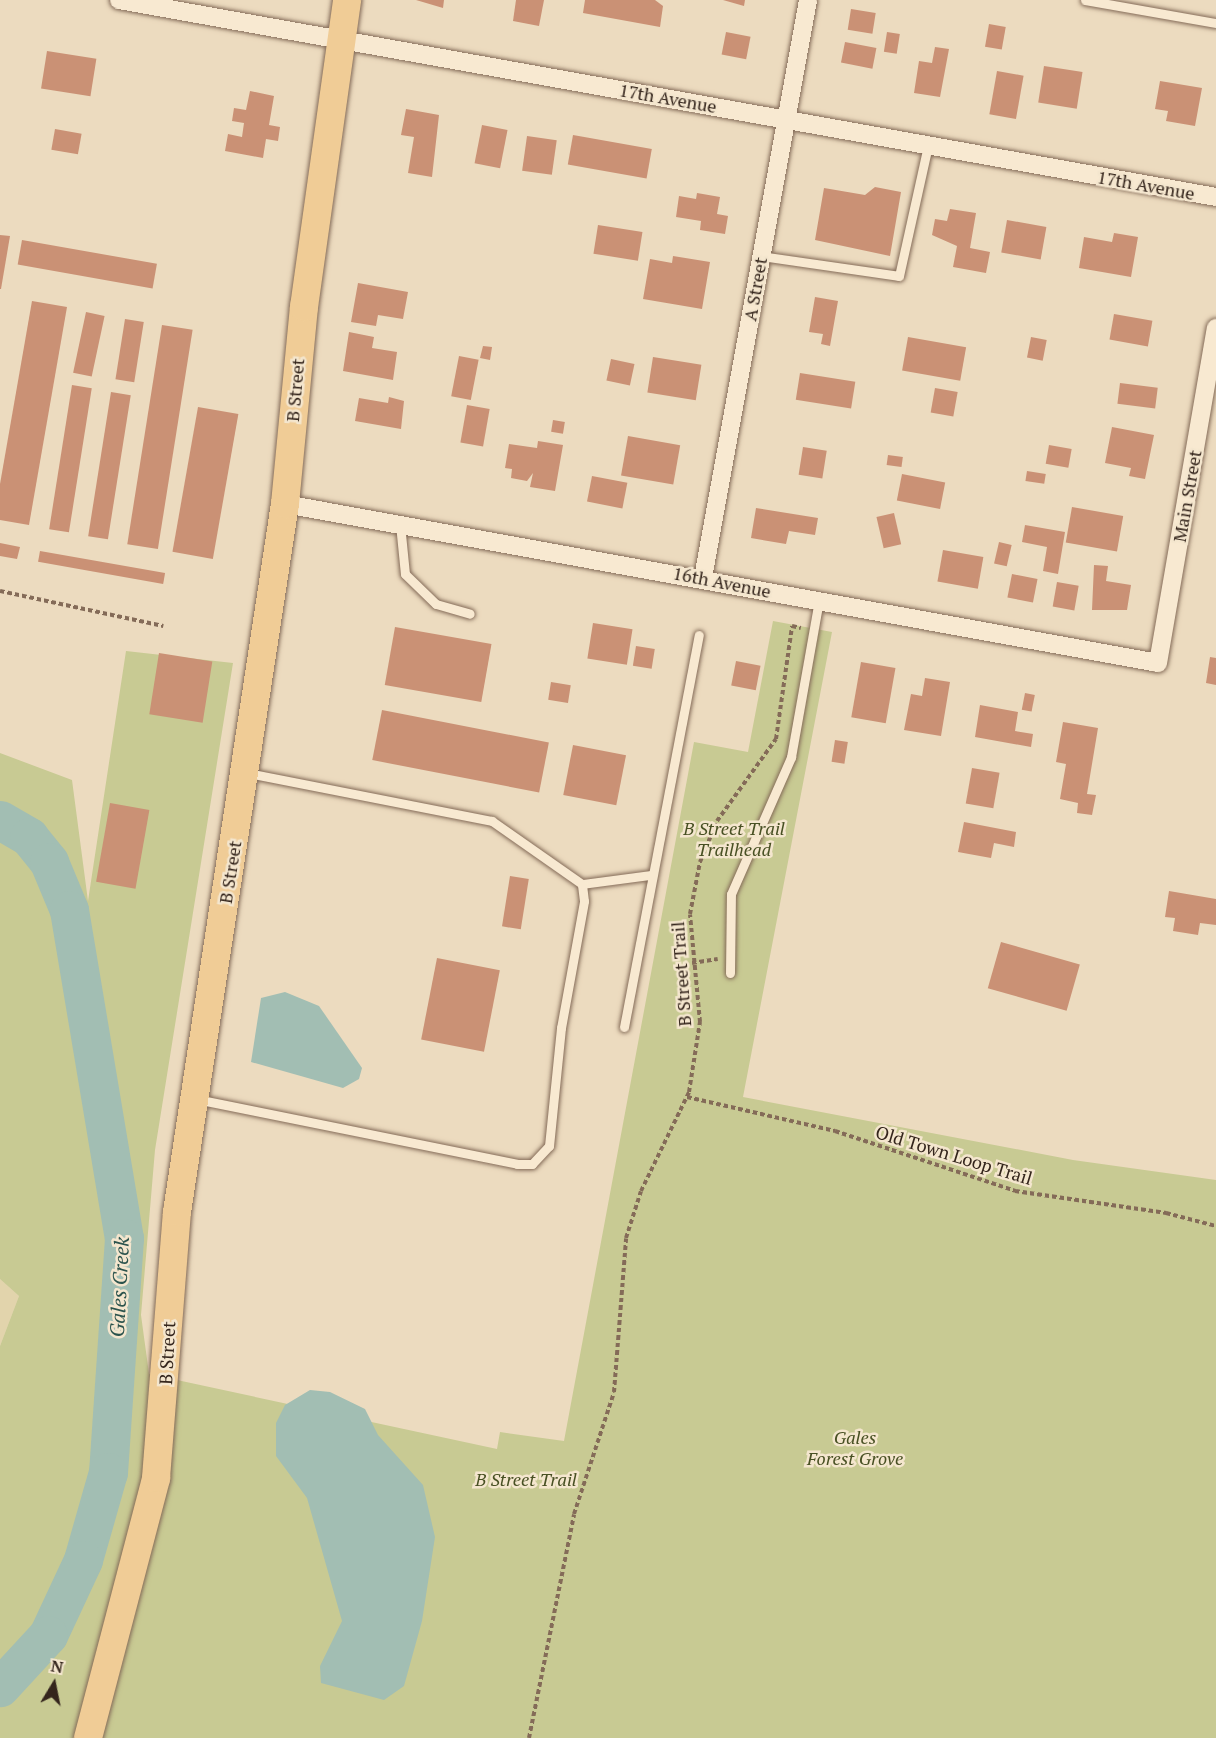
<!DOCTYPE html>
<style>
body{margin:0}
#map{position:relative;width:1216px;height:1738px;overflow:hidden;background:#ecdbbf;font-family:"PT Serif",serif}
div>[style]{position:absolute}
.farmland>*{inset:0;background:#e2d4ac}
.green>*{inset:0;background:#c8ca93}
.water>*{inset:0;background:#a2beb3}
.river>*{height:39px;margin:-19.5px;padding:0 19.5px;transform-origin:19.5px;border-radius:19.5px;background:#a2beb3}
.building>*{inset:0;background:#ca9175;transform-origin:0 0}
.path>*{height:4px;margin-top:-2px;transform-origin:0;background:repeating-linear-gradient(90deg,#846b58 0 4.5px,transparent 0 7.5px)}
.roads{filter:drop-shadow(0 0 2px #846b58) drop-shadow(0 0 2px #846b58)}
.service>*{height:9px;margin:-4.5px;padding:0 4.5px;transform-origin:4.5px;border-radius:4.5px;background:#f8e9d1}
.minor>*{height:18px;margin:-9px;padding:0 9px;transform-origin:9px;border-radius:9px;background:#f8e9d1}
.primary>*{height:28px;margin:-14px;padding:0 14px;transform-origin:14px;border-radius:14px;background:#f0cc96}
span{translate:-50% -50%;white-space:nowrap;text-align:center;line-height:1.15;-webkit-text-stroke:5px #f4e6ce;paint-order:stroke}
.street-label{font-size:18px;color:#34251c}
.park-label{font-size:18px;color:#485023;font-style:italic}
.water-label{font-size:20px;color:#2b534d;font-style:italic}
.north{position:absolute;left:24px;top:1654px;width:60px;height:60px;-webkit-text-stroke:4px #f4e6ce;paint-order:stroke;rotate:10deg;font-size:16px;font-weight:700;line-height:24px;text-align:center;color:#34251c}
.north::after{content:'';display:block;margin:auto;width:21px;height:27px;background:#34251c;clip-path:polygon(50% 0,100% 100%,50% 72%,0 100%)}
</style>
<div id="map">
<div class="farmland">
<i style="clip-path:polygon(0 1279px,19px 1296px,0 1346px)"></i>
</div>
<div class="green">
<i style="clip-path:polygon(773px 621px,832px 632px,743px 1097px,1073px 1160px,1216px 1180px,1216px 1738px,0 1738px,0 1346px,19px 1296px,0 1279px,0 753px,72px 780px,88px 901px,126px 651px,233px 663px,155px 1150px,141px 1315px,149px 1374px,497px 1449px,500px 1432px,564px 1441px,694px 742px,748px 752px)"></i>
</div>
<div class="water">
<i style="clip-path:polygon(285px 992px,319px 1006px,362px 1068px,359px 1079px,343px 1088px,251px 1062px,261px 998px)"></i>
<i style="clip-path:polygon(310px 1390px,330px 1392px,365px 1409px,378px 1435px,423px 1485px,435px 1537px,422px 1621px,404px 1686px,384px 1700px,321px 1683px,320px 1666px,342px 1621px,307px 1498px,276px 1456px,276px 1423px,285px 1405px)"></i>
</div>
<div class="river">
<i style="left:0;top:820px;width:34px;rotate:30deg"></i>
<i style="left:29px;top:837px;width:32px;rotate:51deg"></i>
<i style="left:49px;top:862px;width:52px;rotate:67.4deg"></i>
<i style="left:69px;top:910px;width:333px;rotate:80.5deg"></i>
<i style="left:124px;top:1238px;width:235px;rotate:93.9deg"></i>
<i style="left:108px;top:1472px;width:91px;rotate:105.9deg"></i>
<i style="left:83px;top:1560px;width:83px;rotate:115deg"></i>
<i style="left:48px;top:1635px;width:71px;rotate:132.7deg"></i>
</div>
<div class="building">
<i style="clip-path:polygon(416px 0,444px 0,443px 8px)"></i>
<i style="clip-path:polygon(516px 0,544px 0,539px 26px,513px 21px)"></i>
<i style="clip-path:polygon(585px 0,655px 0,663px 6px,660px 27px,583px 13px)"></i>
<i style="clip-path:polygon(723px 0,745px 0,744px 6px)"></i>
<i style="left:851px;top:9px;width:25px;height:21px;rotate:9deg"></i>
<i style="left:989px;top:24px;width:17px;height:23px;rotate:10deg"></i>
<i style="left:726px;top:32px;width:25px;height:23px;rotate:11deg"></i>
<i style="left:887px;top:32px;width:13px;height:20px;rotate:9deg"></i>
<i style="left:845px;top:42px;width:32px;height:21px;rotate:11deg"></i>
<i style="clip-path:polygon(935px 47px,949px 49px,940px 97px,914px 93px,919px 61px,932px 63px)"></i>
<i style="left:47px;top:51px;width:50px;height:38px;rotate:9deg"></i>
<i style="left:1044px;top:66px;width:39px;height:37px;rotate:9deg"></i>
<i style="left:997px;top:71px;width:27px;height:44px;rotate:10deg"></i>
<i style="clip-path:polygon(1160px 81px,1202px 88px,1195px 126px,1166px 121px,1168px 111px,1155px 109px)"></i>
<i style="clip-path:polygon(250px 91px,274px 96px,269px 125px,280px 127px,278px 141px,266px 139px,263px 158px,225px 151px,228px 134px,242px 137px,244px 123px,232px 121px,234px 108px,246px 110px)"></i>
<i style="clip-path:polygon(406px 109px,439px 115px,432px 177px,408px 173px,414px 137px,401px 135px)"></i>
<i style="left:482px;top:125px;width:26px;height:39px;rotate:11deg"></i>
<i style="left:55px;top:129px;width:27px;height:21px;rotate:10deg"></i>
<i style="left:573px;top:135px;width:80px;height:30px;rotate:10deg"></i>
<i style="left:527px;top:136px;width:30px;height:35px;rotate:8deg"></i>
<i style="clip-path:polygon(875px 187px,901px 192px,890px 256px,815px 240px,824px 188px,865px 195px)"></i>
<i style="clip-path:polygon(697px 193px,720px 197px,717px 214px,728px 216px,725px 234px,700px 230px,701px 221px,676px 217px,679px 196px,696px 199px)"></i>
<i style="clip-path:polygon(950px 209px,976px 213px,970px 248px,990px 252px,986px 273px,953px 267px,957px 246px,932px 235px,935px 219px,947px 221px)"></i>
<i style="left:1007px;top:220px;width:40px;height:33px;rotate:10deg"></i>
<i style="left:598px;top:225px;width:45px;height:29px;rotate:9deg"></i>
<i style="clip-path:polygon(1114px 233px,1138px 237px,1131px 277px,1079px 268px,1084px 237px,1112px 242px)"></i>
<i style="clip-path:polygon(0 235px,10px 236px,1px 289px,0 289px)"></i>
<i style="left:22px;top:240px;width:137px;height:25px;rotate:10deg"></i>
<i style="clip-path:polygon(673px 256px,710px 262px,702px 309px,643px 299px,650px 259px,672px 263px)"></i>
<i style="clip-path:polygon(358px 283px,408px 292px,403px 319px,378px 315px,376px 326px,351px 322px)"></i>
<i style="clip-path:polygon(815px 297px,838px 301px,830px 346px,821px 344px,823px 334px,809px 332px)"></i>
<i style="clip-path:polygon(32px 301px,67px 307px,29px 525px,0 520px,0 484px)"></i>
<i style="left:86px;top:312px;width:19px;height:62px;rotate:12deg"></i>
<i style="left:1114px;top:314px;width:39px;height:26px;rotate:10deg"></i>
<i style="left:125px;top:319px;width:19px;height:61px;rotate:9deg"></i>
<i style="left:162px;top:325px;width:31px;height:222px;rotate:9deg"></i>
<i style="clip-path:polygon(349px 332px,374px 337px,372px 348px,397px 352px,393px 380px,343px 371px)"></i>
<i style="left:908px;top:337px;width:59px;height:34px;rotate:10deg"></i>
<i style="left:1031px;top:337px;width:16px;height:21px;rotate:11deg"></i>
<i style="clip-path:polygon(483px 346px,492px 347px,490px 360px,480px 358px)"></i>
<i style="left:459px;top:356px;width:20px;height:41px;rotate:11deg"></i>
<i style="left:653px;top:357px;width:49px;height:36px;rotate:9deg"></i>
<i style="left:611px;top:359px;width:24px;height:22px;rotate:12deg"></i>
<i style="left:800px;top:373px;width:56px;height:27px;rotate:9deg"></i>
<i style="left:1120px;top:383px;width:38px;height:21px;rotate:7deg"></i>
<i style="left:72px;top:385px;width:20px;height:146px;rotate:9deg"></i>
<i style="left:935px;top:388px;width:23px;height:25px;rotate:10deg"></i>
<i style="left:111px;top:392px;width:20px;height:146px;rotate:9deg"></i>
<i style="clip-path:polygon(389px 397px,404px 401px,401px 429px,355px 421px,359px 398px,388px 403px)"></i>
<i style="left:467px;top:405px;width:23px;height:38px;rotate:10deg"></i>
<i style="left:198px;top:407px;width:41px;height:147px;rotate:10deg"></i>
<i style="left:553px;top:420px;width:12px;height:12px;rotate:9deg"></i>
<i style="clip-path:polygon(1112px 427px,1154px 435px,1145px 479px,1129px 476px,1131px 468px,1105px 463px)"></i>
<i style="left:628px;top:436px;width:53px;height:40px;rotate:10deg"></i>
<i style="clip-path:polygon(538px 441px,563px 445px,555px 491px,530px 487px,533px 473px,527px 481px,511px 478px,512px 469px,505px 468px,509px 444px,537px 448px)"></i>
<i style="left:1049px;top:445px;width:23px;height:19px;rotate:10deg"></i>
<i style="left:803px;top:447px;width:24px;height:28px;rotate:9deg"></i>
<i style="left:888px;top:455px;width:15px;height:10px;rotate:8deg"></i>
<i style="left:1027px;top:471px;width:19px;height:10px;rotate:9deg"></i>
<i style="left:902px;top:474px;width:44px;height:27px;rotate:11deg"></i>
<i style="left:592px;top:476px;width:36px;height:26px;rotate:11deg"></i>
<i style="left:1072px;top:507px;width:52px;height:36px;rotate:10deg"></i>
<i style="clip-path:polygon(756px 508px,818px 518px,815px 535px,789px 531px,786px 544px,751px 538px)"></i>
<i style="left:894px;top:513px;width:32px;height:18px;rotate:77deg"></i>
<i style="clip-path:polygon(1025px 525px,1065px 532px,1058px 574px,1043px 571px,1047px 547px,1022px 542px)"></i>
<i style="left:999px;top:542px;width:13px;height:22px;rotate:13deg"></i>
<i style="clip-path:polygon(0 543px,20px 547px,17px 559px,0 556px)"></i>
<i style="left:943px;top:550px;width:41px;height:32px;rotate:10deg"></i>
<i style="left:40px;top:551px;width:127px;height:11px;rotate:10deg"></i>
<i style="clip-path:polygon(1094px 565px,1108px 566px,1106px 581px,1131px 585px,1127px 610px,1092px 610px)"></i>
<i style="left:1012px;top:574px;width:26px;height:24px;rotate:11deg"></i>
<i style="left:1057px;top:582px;width:22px;height:25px;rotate:10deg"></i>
<i style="left:593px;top:623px;width:40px;height:36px;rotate:9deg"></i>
<i style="left:395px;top:627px;width:98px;height:59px;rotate:10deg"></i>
<i style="left:636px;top:646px;width:19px;height:20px;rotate:9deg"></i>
<i style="left:159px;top:653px;width:54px;height:62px;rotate:9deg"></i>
<i style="clip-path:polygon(1210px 657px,1216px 658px,1216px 685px,1206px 683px)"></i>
<i style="left:736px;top:661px;width:25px;height:25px;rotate:11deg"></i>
<i style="left:861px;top:662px;width:35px;height:56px;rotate:10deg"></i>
<i style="clip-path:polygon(925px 678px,950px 682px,941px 736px,904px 730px,911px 694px,922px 696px)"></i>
<i style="left:551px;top:682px;width:20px;height:18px;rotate:9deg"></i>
<i style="left:1025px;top:693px;width:10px;height:17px;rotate:11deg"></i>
<i style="clip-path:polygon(980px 705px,1018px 712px,1015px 731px,1033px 734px,1031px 747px,975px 737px)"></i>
<i style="left:382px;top:710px;width:170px;height:51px;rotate:11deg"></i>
<i style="clip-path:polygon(1063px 722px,1098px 728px,1087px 794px,1096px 795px,1092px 815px,1077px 813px,1078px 803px,1060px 799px,1066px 764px,1056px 762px)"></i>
<i style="left:835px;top:740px;width:13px;height:22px;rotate:9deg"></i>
<i style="left:573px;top:745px;width:54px;height:51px;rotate:11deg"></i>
<i style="left:972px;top:768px;width:28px;height:36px;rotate:10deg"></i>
<i style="left:110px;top:803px;width:40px;height:80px;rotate:10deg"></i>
<i style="clip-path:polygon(964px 822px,1016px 832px,1014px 847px,994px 843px,991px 858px,958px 852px)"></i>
<i style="left:510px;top:876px;width:19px;height:51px;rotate:9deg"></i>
<i style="clip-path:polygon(1169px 891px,1216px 899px,1216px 925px,1200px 923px,1198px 935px,1173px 931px,1175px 918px,1165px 917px)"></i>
<i style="left:1001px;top:942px;width:82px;height:48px;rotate:16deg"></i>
<i style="left:437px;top:958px;width:64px;height:83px;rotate:11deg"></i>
</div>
<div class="path">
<i style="left:0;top:591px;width:167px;rotate:12.1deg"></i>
<i style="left:692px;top:963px;width:26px;rotate:-9deg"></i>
<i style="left:687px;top:1097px;width:152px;rotate:12.9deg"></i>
<i style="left:835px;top:1131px;width:190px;rotate:18.4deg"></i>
<i style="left:1015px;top:1191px;width:153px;rotate:8.3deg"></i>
<i style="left:1166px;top:1213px;width:52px;rotate:14.6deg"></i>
<i style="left:529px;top:1738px;width:228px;rotate:-78.6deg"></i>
<i style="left:574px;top:1514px;width:128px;rotate:-71.8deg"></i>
<i style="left:614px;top:1392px;width:154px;rotate:-85.5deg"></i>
<i style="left:626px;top:1238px;width:49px;rotate:-72.3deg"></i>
<i style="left:641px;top:1191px;width:110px;rotate:-64.1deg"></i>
<i style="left:689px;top:1092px;width:71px;rotate:-81.1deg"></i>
<i style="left:700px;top:1022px;width:108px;rotate:-95.3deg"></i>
<i style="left:690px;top:914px;width:53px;rotate:-79.1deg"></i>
<i style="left:700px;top:862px;width:44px;rotate:-67.5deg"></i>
<i style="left:717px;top:821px;width:101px;rotate:-54.3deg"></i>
<i style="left:776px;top:739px;width:114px;rotate:-81.9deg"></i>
<i style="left:792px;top:626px;width:9px;rotate:13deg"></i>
</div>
<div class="roads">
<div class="service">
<i style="left:1085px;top:0;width:133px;rotate:10deg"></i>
<i style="left:761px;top:256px;width:139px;rotate:8.2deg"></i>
<i style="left:899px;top:276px;width:134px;rotate:-77.5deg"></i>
<i style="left:400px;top:524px;width:50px;rotate:84.3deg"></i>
<i style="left:405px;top:574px;width:43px;rotate:44.1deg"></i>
<i style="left:436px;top:604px;width:35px;rotate:16deg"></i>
<i style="left:582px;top:884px;width:69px;rotate:-7.5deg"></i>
<i style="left:730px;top:973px;width:79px;rotate:-89.3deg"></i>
<i style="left:731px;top:894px;width:150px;rotate:-66.3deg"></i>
<i style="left:791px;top:757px;width:159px;rotate:-79.9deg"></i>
<i style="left:624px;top:1027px;width:399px;rotate:-79.2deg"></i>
<i style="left:196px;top:1099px;width:328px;rotate:11.4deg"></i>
<i style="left:517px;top:1164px;width:15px"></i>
<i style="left:532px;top:1164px;width:25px;rotate:-47deg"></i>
<i style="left:549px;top:1146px;width:119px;rotate:-84.2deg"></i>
<i style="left:561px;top:1028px;width:129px;rotate:-79.7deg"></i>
<i style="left:584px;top:901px;width:17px;rotate:-97deg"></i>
<i style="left:582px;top:884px;width:110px;rotate:-145deg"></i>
<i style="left:492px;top:821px;width:249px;rotate:-168.9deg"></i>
</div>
<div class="minor">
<i style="left:119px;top:0;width:1115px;rotate:10.18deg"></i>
<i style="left:285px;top:504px;width:887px;rotate:10.32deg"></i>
<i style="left:1158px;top:663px;width:340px;rotate:-80.2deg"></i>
<i style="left:703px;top:578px;width:587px;rotate:-79.7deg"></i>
</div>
<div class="primary">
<i style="left:88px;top:1738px;width:269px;rotate:-75.3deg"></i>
<i style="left:156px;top:1478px;width:267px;rotate:-85.5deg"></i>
<i style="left:177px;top:1212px;width:716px;rotate:-81.33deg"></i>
<i style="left:285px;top:504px;width:198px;rotate:-84.5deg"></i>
<i style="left:304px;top:307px;width:310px;rotate:-82deg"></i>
</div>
</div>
<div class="street-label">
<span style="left:668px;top:98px;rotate:10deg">17th Avenue</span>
<span style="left:1146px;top:185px;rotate:10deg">17th Avenue</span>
<span style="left:755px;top:289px;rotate:-80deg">A Street</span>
<span style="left:295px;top:390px;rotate:-85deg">B Street</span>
<span style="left:1187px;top:496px;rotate:-80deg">Main Street</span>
<span style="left:722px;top:582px;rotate:11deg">16th Avenue</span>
<span style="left:230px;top:872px;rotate:-81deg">B Street</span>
<span style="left:681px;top:974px;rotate:-94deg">B Street Trail</span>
<span style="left:954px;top:1155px;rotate:17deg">Old Town Loop Trail</span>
<span style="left:167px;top:1353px;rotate:-87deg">B Street</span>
</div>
<div class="park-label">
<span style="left:734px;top:839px">B Street Trail<br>Trailhead</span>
<span style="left:855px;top:1448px">Gales<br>Forest Grove</span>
<span style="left:526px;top:1479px">B Street Trail</span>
</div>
<div class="water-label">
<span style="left:119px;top:1287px;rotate:-87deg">Gales Creek</span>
</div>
<div class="north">N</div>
</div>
